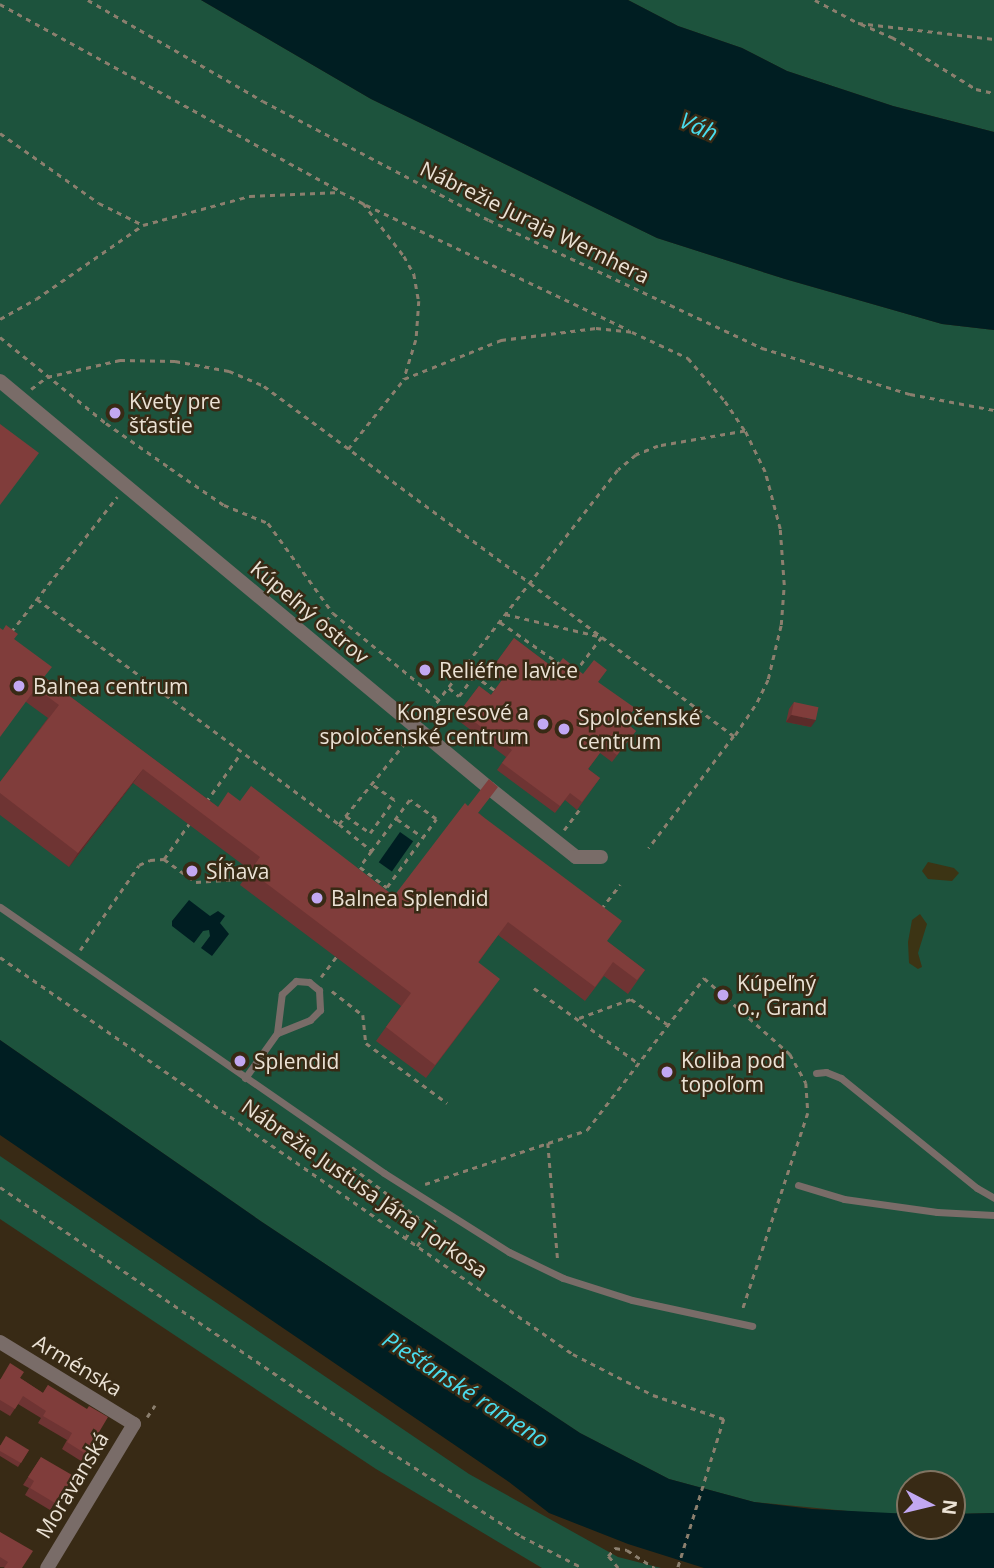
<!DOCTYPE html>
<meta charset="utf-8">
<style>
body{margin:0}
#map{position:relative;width:994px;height:1568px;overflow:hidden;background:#382a15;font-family:"Open Sans",sans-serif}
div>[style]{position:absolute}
.green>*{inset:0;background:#1d533d}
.sand>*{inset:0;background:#3c3414}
.water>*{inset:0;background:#001e22;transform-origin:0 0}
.path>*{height:2.5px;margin-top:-1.25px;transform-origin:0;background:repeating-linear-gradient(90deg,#8b7f6e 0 5px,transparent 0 10px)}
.lane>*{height:7px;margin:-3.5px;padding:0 3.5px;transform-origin:3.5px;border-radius:3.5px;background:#796c68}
.street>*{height:14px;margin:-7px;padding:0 7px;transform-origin:7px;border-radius:7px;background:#796c68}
.wall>*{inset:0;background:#6e3433}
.shaded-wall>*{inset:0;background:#5a2b29}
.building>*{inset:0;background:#803d3b;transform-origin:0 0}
.dots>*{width:19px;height:19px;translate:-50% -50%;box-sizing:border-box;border:4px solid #382a15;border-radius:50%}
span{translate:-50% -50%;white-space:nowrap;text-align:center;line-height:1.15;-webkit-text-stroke:5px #382a15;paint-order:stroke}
.street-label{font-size:21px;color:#ebe2d5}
.poi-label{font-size:21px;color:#ebe2d5}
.left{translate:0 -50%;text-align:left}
.right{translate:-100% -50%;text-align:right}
.water-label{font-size:23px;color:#4adced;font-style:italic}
.north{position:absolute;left:896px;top:1470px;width:70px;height:70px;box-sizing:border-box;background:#382a15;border:2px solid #807462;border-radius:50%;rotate:97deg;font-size:19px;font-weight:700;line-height:28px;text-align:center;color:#ebe2d5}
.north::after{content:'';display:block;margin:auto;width:24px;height:32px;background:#c2a8f2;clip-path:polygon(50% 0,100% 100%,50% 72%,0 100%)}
</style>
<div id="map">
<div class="green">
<i style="clip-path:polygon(0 0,201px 0,371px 99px,657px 238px,785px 279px,942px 324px,994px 330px,994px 1513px,952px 1514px,952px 1484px,910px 1484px,910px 1514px,868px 1513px,754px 1502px,669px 1479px,580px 1433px,262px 1222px,0 1040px)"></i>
<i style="clip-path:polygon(628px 0,994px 0,994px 132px,893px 106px,787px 71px,742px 48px,678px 26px)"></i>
<i style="clip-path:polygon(0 1156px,469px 1474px,618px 1557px,661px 1568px,542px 1568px,376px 1469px,0 1219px)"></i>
</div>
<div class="sand">
<i style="clip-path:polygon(928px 862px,954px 868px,959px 873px,952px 881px,928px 879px,922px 871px)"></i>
<i style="clip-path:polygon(920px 914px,927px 924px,918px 953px,922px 967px,918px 969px,909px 963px,908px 942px,912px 920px)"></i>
</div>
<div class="water">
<i style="clip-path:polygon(201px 0,628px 0,678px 26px,742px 48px,787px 71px,893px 106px,994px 132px,994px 330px,942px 324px,785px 279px,657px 238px,371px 99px)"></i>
<i style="left:400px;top:832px;width:16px;height:37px;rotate:35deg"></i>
<i style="clip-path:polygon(189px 900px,210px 916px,218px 911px,225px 916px,220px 923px,229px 934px,212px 956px,201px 948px,210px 936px,209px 930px,203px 931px,194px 943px,172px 926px,172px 921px)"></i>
<i style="clip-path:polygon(0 1040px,262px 1222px,580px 1433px,669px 1479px,754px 1502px,812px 1509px,910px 1514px,910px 1526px,952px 1526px,952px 1514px,994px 1513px,994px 1568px,704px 1568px,628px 1544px,549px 1513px,509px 1482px,0 1135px)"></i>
</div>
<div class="path">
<i style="left:88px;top:0;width:202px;rotate:30deg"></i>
<i style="left:263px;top:101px;width:255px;rotate:27.8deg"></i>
<i style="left:489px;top:220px;width:302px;rotate:25.1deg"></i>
<i style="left:762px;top:348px;width:155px;rotate:17.3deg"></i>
<i style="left:910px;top:394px;width:86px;rotate:10.8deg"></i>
<i style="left:815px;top:0;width:49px;rotate:28.1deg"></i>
<i style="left:858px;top:23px;width:137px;rotate:6.7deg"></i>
<i style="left:0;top:4px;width:386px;rotate:28.8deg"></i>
<i style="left:861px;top:24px;width:34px;rotate:23deg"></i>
<i style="left:892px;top:37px;width:99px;rotate:31.8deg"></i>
<i style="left:976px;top:89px;width:18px;rotate:13deg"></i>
<i style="left:0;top:133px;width:121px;rotate:35.3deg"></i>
<i style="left:99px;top:203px;width:49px;rotate:26.6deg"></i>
<i style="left:366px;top:205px;width:291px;rotate:25.4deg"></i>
<i style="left:0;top:319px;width:41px;rotate:-29.1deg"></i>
<i style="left:36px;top:299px;width:130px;rotate:-34.7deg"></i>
<i style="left:143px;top:225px;width:111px;rotate:-15.2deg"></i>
<i style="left:250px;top:196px;width:91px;rotate:-2.5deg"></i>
<i style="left:341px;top:192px;width:25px;rotate:27deg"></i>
<i style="left:363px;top:203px;width:67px;rotate:52.3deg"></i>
<i style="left:404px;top:256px;width:21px;rotate:61deg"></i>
<i style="left:414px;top:274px;width:27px;rotate:80deg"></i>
<i style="left:419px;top:301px;width:39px;rotate:94deg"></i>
<i style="left:416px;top:340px;width:41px;rotate:107.1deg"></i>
<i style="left:0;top:337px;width:136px;rotate:39.1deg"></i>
<i style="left:106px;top:423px;width:78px;rotate:35.1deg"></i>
<i style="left:170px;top:468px;width:65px;rotate:34.4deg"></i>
<i style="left:224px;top:505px;width:48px;rotate:22.2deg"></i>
<i style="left:268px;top:523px;width:111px;rotate:54.2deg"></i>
<i style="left:333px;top:613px;width:136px;rotate:39.3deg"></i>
<i style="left:31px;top:389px;width:20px;rotate:-37deg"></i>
<i style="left:47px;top:377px;width:75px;rotate:-13.1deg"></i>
<i style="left:120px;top:360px;width:55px;rotate:1deg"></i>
<i style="left:175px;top:361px;width:55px;rotate:10.5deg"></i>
<i style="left:229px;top:371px;width:38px;rotate:23deg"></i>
<i style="left:264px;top:386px;width:331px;rotate:36.5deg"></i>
<i style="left:530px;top:583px;width:255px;rotate:36.9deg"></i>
<i style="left:734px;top:736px;width:141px;rotate:127.2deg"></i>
<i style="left:348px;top:449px;width:90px;rotate:-51.3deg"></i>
<i style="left:404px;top:379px;width:105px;rotate:-21.9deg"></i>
<i style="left:501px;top:340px;width:96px;rotate:-7.2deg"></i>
<i style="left:596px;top:328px;width:36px;rotate:6deg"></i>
<i style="left:632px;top:332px;width:62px;rotate:24.9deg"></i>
<i style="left:688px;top:358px;width:57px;rotate:49.3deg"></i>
<i style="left:725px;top:401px;width:36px;rotate:56deg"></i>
<i style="left:745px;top:431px;width:88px;rotate:170.2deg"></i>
<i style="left:658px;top:446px;width:24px;rotate:158deg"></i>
<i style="left:636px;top:455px;width:23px;rotate:140deg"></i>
<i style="left:618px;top:470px;width:311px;rotate:127.9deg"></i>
<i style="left:37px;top:599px;width:377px;rotate:36.7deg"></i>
<i style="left:339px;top:824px;width:109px;rotate:-50.9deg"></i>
<i style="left:505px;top:614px;width:100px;rotate:13.3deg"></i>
<i style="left:602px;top:637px;width:41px;rotate:127.1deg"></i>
<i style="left:500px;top:622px;width:73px;rotate:35deg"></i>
<i style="left:319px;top:628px;width:21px;rotate:-47deg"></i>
<i style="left:11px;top:632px;width:172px;rotate:-51.9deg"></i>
<i style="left:449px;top:688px;width:13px;rotate:39deg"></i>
<i style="left:459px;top:696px;width:26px;rotate:-54deg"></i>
<i style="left:474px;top:675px;width:26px;rotate:36deg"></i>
<i style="left:735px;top:735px;width:40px;rotate:-56deg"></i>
<i style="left:757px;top:702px;width:25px;rotate:-64deg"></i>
<i style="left:768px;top:679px;width:56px;rotate:-76.5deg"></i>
<i style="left:781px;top:625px;width:40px;rotate:-85.7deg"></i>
<i style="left:784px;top:585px;width:56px;rotate:-94.1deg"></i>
<i style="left:780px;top:529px;width:59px;rotate:-104.7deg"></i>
<i style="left:765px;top:472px;width:46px;rotate:-116deg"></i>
<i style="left:206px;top:802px;width:60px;rotate:-54.5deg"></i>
<i style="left:346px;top:816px;width:29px;rotate:35deg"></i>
<i style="left:370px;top:833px;width:41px;rotate:-54deg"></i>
<i style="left:394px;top:800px;width:28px;rotate:-145deg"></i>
<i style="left:397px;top:819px;width:32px;rotate:35deg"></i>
<i style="left:339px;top:824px;width:43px;rotate:39.3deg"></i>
<i style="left:372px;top:851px;width:20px;rotate:127deg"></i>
<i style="left:564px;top:830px;width:25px;rotate:-53deg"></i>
<i style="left:164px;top:859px;width:43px;rotate:-54.5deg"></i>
<i style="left:360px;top:867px;width:34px;rotate:37deg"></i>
<i style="left:387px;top:887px;width:84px;rotate:-54.2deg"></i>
<i style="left:436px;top:819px;width:32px;rotate:-144deg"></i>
<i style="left:410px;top:800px;width:64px;rotate:126.7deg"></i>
<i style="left:601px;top:909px;width:31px;rotate:-52deg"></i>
<i style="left:80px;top:950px;width:103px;rotate:-55.2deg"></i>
<i style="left:139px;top:865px;width:12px;rotate:-24deg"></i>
<i style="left:150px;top:860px;width:14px;rotate:-4deg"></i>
<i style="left:164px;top:859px;width:39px;rotate:36deg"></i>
<i style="left:196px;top:882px;width:43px;rotate:-4deg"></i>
<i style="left:239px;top:879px;width:14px;rotate:-51deg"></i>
<i style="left:0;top:957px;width:697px;rotate:34.72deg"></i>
<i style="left:573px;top:1354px;width:90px;rotate:27.1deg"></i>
<i style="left:653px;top:1395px;width:75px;rotate:18.7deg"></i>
<i style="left:724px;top:1419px;width:156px;rotate:107.2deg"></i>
<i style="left:321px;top:977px;width:25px;rotate:-53deg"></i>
<i style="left:534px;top:988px;width:128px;rotate:35.8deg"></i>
<i style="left:332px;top:991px;width:39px;rotate:38deg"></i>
<i style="left:363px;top:1015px;width:28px;rotate:84deg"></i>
<i style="left:366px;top:1043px;width:101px;rotate:36.5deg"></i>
<i style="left:579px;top:1018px;width:55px;rotate:-20.1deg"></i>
<i style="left:631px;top:999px;width:44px;rotate:34.8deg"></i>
<i style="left:548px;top:1143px;width:119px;rotate:85.2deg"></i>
<i style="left:352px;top:1167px;width:84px;rotate:37.3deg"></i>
<i style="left:419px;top:1218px;width:24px;rotate:123deg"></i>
<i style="left:425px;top:1184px;width:171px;rotate:-18.4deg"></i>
<i style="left:587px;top:1130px;width:192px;rotate:-52.4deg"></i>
<i style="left:704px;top:978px;width:115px;rotate:41.5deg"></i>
<i style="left:790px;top:1054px;width:33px;rotate:61deg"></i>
<i style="left:806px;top:1083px;width:30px;rotate:86deg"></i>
<i style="left:808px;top:1113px;width:209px;rotate:108.4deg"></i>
<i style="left:0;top:1187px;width:470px;rotate:34.2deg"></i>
<i style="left:389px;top:1451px;width:157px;rotate:32.8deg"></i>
<i style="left:521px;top:1536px;width:70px;rotate:27.3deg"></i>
<i style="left:417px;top:1246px;width:32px;rotate:-55deg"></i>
<i style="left:147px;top:1417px;width:14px;rotate:-56deg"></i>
<i style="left:618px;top:1568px;width:16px;rotate:-130deg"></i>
<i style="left:608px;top:1556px;width:11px;rotate:-49deg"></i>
<i style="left:615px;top:1548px;width:12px;rotate:9deg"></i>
<i style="left:627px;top:1550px;width:33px;rotate:33deg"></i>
</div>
<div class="lane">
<i style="left:0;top:907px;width:467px;rotate:34.7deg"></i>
<i style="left:384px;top:1173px;width:148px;rotate:32.3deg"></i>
<i style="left:509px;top:1252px;width:60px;rotate:25.7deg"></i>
<i style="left:563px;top:1278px;width:72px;rotate:17.7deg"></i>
<i style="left:632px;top:1300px;width:123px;rotate:12.2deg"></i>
<i style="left:296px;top:981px;width:13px;rotate:4deg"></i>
<i style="left:309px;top:982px;width:13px;rotate:39deg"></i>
<i style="left:319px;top:990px;width:20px;rotate:87deg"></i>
<i style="left:320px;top:1010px;width:14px;rotate:135deg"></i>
<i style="left:310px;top:1020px;width:35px;rotate:158deg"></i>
<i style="left:277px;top:1033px;width:39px;rotate:-83deg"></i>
<i style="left:282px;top:994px;width:19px;rotate:-43deg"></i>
<i style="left:816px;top:1073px;width:10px;rotate:-6deg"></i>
<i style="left:826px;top:1072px;width:16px;rotate:22deg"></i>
<i style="left:841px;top:1078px;width:175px;rotate:39deg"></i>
<i style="left:977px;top:1188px;width:20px;rotate:30deg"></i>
<i style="left:245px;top:1078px;width:55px;rotate:-54.6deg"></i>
<i style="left:798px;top:1185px;width:48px;rotate:16.9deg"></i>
<i style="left:844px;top:1199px;width:94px;rotate:8deg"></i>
<i style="left:937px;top:1212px;width:57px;rotate:3deg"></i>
</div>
<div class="street">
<i style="left:0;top:381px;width:636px;rotate:39.77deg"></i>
<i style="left:489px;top:788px;width:111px;rotate:38.4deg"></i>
<i style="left:576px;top:857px;width:25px"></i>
<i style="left:0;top:1342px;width:157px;rotate:31.5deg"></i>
<i style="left:134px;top:1424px;width:168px;rotate:121.1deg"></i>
</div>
<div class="wall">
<i style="clip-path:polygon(514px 638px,555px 669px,583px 674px,598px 682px,625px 722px,636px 731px,612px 762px,600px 753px,588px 769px,600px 778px,577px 810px,565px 800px,555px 813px,497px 770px,506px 757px,455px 718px,479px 686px,491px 695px,502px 680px,490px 671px)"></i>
<i style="clip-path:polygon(14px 639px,44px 677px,218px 807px,240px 801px,394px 896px,479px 813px,608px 942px,645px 970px,628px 994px,604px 976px,585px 1001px,498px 935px,478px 963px,490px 993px,426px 1078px,376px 1041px,401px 1006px,240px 885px,250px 870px,133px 783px,69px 867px,0 815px,0 782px,48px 718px,26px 702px)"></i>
<i style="clip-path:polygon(794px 702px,811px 727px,786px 722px,789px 709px)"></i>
<i style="clip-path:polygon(20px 1378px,43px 1393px,48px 1385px,86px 1454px,81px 1461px,62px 1449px,67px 1440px,38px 1423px,41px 1418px,18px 1404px,10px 1416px,0 1410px,0 1379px)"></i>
<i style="clip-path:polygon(0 1445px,29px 1450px,18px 1467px,0 1456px)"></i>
<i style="clip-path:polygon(41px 1457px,63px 1497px,58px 1504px,55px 1503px,50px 1510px,25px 1495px,29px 1488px,23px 1485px)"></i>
<i style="clip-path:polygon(0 1532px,22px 1568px,0 1567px)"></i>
</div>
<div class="shaded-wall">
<i style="clip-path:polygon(791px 715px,816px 720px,811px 727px,786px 722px)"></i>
<i style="clip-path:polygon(143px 769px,133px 783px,69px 867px,78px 853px)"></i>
</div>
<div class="building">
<i style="clip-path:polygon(0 424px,39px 453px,0 505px)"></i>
<i style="clip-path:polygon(6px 625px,18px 634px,14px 639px,52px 667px,44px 677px,218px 807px,228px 792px,240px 801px,251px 786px,394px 896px,465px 803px,468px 806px,489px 779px,498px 787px,478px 813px,622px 921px,607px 941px,645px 970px,637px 980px,613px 962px,595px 987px,508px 922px,478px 962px,500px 979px,435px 1065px,386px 1027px,411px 993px,250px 871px,260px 857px,143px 769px,78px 853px,0 793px,0 782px,59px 705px,36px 688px,0 737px,0 628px,3px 630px)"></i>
<i style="clip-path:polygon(514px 638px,555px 669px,563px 658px,583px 674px,594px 660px,607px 670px,598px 682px,635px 708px,625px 722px,636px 731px,617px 755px,605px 746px,588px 769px,600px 778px,582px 802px,570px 793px,560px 806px,502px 763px,512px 750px,460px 711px,479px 686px,491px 695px,507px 673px,495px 664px)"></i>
<i style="left:794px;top:702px;width:25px;height:13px;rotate:12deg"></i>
<i style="clip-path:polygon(10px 1363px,24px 1372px,20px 1378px,43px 1393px,48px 1385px,87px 1409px,89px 1406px,108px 1417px,86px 1454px,67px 1442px,72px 1433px,43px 1416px,46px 1411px,23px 1396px,15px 1409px,0 1400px,0 1380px)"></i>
<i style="clip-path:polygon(6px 1436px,29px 1450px,21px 1463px,0 1451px,0 1446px)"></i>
<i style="clip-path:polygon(41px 1457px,72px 1475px,63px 1497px,60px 1495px,55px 1503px,30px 1488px,34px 1481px,28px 1477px)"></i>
<i style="clip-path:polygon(0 1532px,33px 1551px,22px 1568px,4px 1568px,8px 1562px,0 1557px)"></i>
</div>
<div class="dots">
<i style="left:115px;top:413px;background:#c2a8f2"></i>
<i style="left:425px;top:670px;background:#c2a8f2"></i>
<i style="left:19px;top:686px;background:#c2a8f2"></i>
<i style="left:543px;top:724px;background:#c2a8f2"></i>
<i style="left:564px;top:729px;background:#c2a8f2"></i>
<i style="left:192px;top:871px;background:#c2a8f2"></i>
<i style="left:317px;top:898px;background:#c2a8f2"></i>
<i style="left:723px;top:995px;background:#c2a8f2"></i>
<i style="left:240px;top:1061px;background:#c2a8f2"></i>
<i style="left:667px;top:1072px;background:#c2a8f2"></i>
</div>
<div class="street-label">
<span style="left:535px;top:222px;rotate:26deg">Nábrežie Juraja Wernhera</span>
<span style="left:310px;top:612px;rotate:40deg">Kúpeľný ostrov</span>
<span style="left:365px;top:1188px;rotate:35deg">Nábrežie Justusa Jána Torkosa</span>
<span style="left:78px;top:1365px;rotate:31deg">Arménska</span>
<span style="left:72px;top:1485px;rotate:-59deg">Moravanská</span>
</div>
<div class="poi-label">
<span class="left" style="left:129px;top:413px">Kvety pre<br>šťastie</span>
<span class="left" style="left:439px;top:670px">Reliéfne lavice</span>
<span class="left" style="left:33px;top:686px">Balnea centrum</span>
<span class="right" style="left:529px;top:724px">Kongresové a<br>spoločenské centrum</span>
<span class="left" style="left:578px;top:729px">Spoločenské<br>centrum</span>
<span class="left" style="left:206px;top:871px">Sĺňava</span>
<span class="left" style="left:331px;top:898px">Balnea Splendid</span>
<span class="left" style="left:737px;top:995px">Kúpeľný<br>o., Grand</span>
<span class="left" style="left:681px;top:1072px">Koliba pod<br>topoľom</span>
<span class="left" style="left:254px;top:1061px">Splendid</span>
</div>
<div class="water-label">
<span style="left:699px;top:126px;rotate:23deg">Váh</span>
<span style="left:466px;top:1389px;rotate:33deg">Piešťanské rameno</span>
</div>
<div class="north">N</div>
</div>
